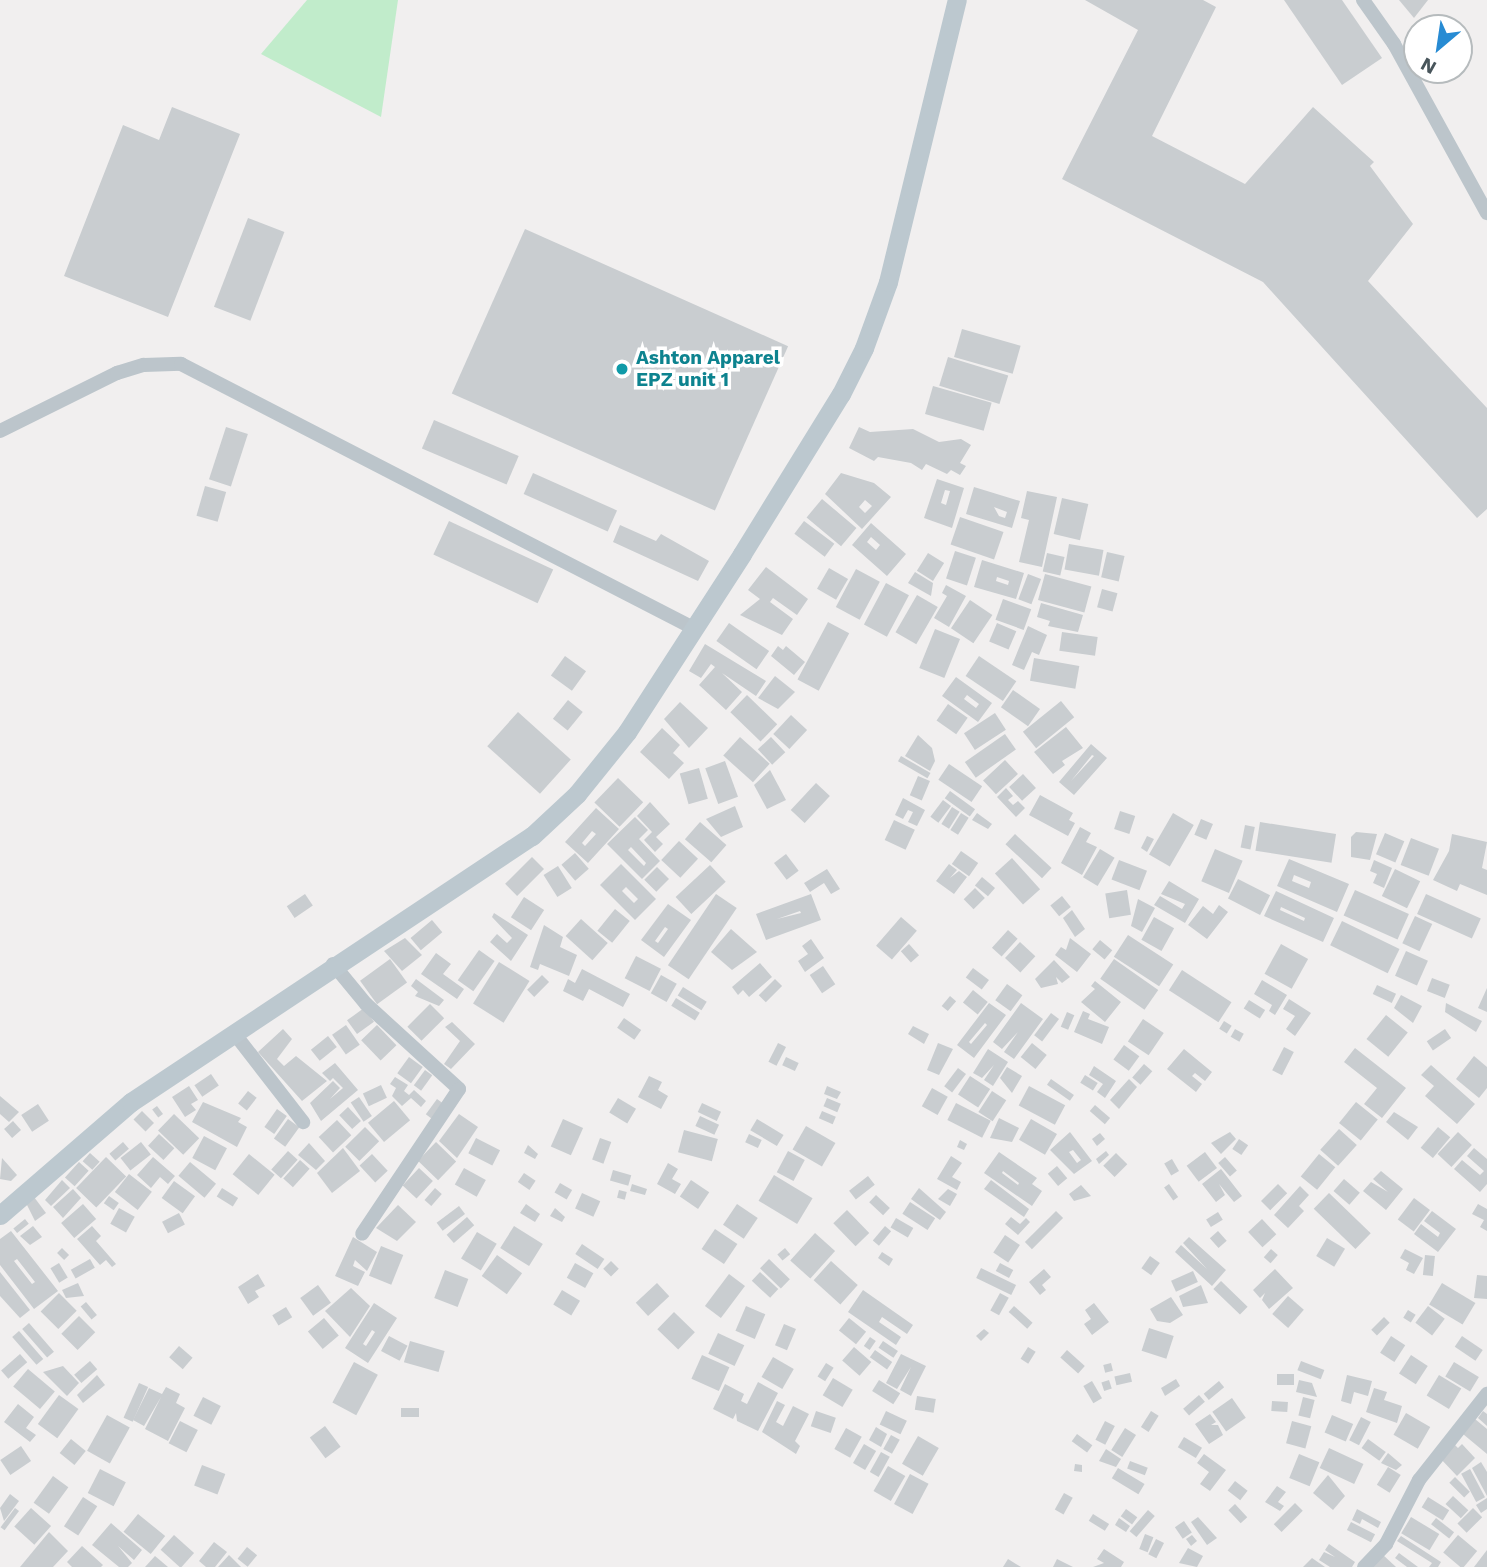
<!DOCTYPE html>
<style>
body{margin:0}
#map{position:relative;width:1487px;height:1567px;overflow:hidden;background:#f1efef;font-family:"Work Sans",sans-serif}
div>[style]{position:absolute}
.green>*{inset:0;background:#c1eccb}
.building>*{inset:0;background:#c9cdd0;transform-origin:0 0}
.street>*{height:14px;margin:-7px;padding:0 7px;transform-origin:7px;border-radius:7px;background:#bcc5cb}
.secondary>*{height:19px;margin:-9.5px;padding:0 9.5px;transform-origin:9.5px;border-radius:9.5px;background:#bcc8cf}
.dots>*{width:19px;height:19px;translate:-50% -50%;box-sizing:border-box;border:4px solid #fff;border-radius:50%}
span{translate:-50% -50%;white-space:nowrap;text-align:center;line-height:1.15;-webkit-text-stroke:7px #fff;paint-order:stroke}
.culture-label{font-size:19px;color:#0d838f;font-weight:700}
.left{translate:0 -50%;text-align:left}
.north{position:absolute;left:1403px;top:14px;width:70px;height:70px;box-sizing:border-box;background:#fff;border:2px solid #b6bbbd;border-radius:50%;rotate:209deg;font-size:19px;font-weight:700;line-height:28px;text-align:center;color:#48555b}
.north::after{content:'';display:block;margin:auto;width:24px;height:32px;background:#278bd3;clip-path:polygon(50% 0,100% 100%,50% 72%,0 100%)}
</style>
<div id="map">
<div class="green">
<i style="clip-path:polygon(307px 0,398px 0,381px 117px,261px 54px)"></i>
</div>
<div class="building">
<i style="clip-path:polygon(1085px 0,1203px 0,1216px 7px,1152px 136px,1245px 184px,1313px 107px,1374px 162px,1370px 166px,1413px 224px,1368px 281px,1487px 408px,1487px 509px,1477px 518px,1263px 282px,1062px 179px,1138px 30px)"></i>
<i style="clip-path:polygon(1284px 0,1342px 0,1382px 58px,1342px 85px)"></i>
<i style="clip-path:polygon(1399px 0,1428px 0,1414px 18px)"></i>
<i style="clip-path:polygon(172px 107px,240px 134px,168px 317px,64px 276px,123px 125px,159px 140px)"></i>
<i style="left:248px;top:218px;width:39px;height:95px;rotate:21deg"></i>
<i style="left:525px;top:229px;width:288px;height:180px;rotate:24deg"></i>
<i style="left:962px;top:329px;width:61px;height:29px;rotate:16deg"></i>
<i style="left:948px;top:357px;width:63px;height:30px;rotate:17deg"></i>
<i style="left:933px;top:386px;width:61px;height:29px;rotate:16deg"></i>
<i style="left:434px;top:420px;width:92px;height:31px;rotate:23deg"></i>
<i style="left:226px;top:427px;width:23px;height:55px;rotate:18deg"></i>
<i style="clip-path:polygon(859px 427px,870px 432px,913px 429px,939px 442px,961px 439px,971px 445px,960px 463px,966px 466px,960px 475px,951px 470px,947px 474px,926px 464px,922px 470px,911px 463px,878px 457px,874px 461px,849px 448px)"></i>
<i style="left:533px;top:473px;width:92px;height:23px;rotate:24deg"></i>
<i style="clip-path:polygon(evenodd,841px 473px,874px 483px,891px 497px,862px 529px,825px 494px,841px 473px,865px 500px,872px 506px,865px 513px,859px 507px,865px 500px)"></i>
<i style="clip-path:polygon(evenodd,937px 479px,964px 488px,952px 528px,924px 518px,937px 479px,945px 490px,950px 491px,946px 505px,941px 503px,945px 490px)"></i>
<i style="left:205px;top:486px;width:22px;height:31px;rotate:16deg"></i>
<i style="clip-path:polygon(evenodd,974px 487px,1020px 501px,1012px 528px,966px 514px,974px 487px,994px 507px,1007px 512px,1005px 518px,999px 516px,994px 507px)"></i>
<i style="clip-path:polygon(1027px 491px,1057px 497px,1042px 567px,1019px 562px,1029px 520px,1021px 518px)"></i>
<i style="left:1062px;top:498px;width:27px;height:37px;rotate:13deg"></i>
<i style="left:822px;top:499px;width:45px;height:24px;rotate:40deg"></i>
<i style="left:960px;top:517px;width:46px;height:29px;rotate:19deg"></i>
<i style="left:449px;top:521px;width:115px;height:37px;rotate:25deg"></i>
<i style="left:804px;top:521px;width:38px;height:16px;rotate:37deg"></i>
<i style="clip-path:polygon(evenodd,871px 523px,906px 554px,887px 576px,852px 545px,871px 523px,871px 537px,880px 545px,876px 550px,867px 542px,871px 537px)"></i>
<i style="clip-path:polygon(620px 525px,656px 541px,661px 534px,709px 561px,698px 581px,613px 542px)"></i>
<i style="left:1069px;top:544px;width:35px;height:26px;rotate:10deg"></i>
<i style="left:955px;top:551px;width:22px;height:29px;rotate:18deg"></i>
<i style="left:1107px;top:552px;width:18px;height:26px;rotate:13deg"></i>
<i style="left:928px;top:553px;width:19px;height:21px;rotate:32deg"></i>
<i style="left:1047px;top:553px;width:18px;height:19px;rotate:13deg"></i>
<i style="clip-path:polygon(evenodd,982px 560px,1024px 573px,1016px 599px,974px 587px,982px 560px,997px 577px,1009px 581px,1008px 585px,996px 581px,997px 577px)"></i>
<i style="clip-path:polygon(766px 567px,808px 599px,797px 615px,773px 598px,770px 602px,793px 619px,782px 635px,740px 615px,760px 599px,748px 590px)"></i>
<i style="left:829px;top:568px;width:22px;height:24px;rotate:30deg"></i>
<i style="left:856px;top:569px;width:27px;height:43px;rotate:28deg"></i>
<i style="clip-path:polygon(915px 572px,933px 583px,931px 596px,908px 583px)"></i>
<i style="left:1028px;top:574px;width:14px;height:27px;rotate:21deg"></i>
<i style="left:1045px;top:574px;width:48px;height:27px;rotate:15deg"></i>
<i style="left:886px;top:583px;width:26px;height:47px;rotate:28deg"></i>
<i style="clip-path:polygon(946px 585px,966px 596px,949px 627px,934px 618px,947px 596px,942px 593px)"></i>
<i style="left:1102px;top:589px;width:16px;height:19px;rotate:15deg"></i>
<i style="left:917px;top:595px;width:24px;height:43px;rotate:30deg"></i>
<i style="left:1003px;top:599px;width:30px;height:22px;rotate:20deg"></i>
<i style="left:970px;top:600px;width:27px;height:34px;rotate:34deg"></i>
<i style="clip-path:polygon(1041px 603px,1083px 615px,1078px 632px,1048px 626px,1050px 621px,1037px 617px)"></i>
<i style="left:828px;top:622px;width:24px;height:65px;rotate:28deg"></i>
<i style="left:729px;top:623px;width:49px;height:22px;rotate:35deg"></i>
<i style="left:997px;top:623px;width:21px;height:20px;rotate:23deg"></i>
<i style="clip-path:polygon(1028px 626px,1047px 635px,1039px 655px,1032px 652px,1024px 670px,1012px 665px)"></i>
<i style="left:935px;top:629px;width:27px;height:42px;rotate:22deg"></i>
<i style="left:1062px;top:632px;width:36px;height:19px;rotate:8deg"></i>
<i style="clip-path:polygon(705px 644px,766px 681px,756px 696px,722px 673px,742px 692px,726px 710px,699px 685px,715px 667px,711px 664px,701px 678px,689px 671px)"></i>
<i style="clip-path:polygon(778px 646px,783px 650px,786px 646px,805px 662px,794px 675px,771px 656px)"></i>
<i style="left:565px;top:656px;width:26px;height:24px;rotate:36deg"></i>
<i style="left:979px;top:656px;width:45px;height:24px;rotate:34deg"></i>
<i style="left:1034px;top:658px;width:46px;height:23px;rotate:10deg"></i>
<i style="clip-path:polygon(775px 676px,795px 692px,778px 709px,758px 698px)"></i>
<i style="clip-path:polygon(evenodd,956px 677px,992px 703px,978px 722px,942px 696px,956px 677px,967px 695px,979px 704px,976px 708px,964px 699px,967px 695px)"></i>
<i style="left:1013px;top:690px;width:33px;height:21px;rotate:35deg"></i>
<i style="left:747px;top:695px;width:42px;height:24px;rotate:44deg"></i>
<i style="left:568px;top:700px;width:19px;height:24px;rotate:39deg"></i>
<i style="left:1061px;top:701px;width:21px;height:49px;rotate:51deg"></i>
<i style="clip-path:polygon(680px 702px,708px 728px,689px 748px,664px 719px)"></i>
<i style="left:948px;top:704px;width:24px;height:20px;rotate:35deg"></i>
<i style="left:518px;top:712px;width:71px;height:46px;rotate:42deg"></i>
<i style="left:995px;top:713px;width:20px;height:37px;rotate:57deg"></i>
<i style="left:791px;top:715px;width:22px;height:26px;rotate:43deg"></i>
<i style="clip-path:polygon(1066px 727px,1083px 748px,1062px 761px,1065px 765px,1053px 774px,1034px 752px)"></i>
<i style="clip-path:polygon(662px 728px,680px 745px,673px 753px,684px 763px,669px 779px,640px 752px)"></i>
<i style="left:1005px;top:734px;width:19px;height:49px;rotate:55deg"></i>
<i style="clip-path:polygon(918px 735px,932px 748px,935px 761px,930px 771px,905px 756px)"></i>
<i style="left:740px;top:737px;width:40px;height:25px;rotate:42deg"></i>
<i style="left:771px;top:737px;width:21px;height:18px;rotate:47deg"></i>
<i style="clip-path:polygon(evenodd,1091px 744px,1107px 758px,1074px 795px,1059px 782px,1091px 744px,1092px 755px,1094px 756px,1071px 781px,1092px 755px)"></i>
<i style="left:901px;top:756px;width:34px;height:6px;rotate:30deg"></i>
<i style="left:1005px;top:760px;width:19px;height:30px;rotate:47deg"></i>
<i style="left:725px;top:761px;width:38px;height:21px;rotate:70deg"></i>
<i style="left:949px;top:764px;width:40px;height:19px;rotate:34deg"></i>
<i style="left:699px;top:768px;width:32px;height:20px;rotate:74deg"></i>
<i style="clip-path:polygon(770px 770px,786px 800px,767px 809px,754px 785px)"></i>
<i style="left:1023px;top:774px;width:19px;height:19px;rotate:47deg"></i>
<i style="left:918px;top:776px;width:13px;height:21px;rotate:23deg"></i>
<i style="left:618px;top:778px;width:35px;height:34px;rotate:44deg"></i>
<i style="left:816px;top:783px;width:19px;height:37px;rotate:43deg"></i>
<i style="clip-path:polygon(1006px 788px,1013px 796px,1008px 800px,1013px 805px,1018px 801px,1025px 808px,1016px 817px,997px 797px)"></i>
<i style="left:950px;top:791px;width:31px;height:9px;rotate:36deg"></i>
<i style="clip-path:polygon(1040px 795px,1073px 813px,1069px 820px,1075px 823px,1068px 836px,1029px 815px)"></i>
<i style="clip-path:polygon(903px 798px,925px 810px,917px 826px,908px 822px,913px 812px,908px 810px,903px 819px,895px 815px)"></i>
<i style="left:943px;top:800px;width:10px;height:21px;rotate:37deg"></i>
<i style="clip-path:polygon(650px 802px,670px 824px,656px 837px,663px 844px,655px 852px,644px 840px,652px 832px,637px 816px)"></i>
<i style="clip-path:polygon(735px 806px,743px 827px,721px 837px,706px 819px)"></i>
<i style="left:952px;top:807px;width:9px;height:20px;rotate:32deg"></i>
<i style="clip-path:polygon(evenodd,596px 808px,619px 829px,588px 863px,565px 842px,596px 808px,592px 831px,596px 834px,585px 846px,582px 843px,592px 831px)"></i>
<i style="left:1120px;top:811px;width:16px;height:19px;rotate:18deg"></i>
<i style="left:961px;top:813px;width:9px;height:20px;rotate:32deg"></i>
<i style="clip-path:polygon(977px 813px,992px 824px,988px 829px,972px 820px)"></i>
<i style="left:1173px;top:813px;width:24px;height:48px;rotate:30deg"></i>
<i style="clip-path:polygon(evenodd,635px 817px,648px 830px,639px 839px,660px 861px,642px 879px,607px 844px,635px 817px,631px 847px,646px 863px,644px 866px,628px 850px,631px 847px)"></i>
<i style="left:1201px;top:819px;width:13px;height:17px;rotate:23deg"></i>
<i style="left:894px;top:820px;width:23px;height:22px;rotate:25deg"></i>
<i style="left:700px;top:822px;width:35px;height:23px;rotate:41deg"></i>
<i style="left:1260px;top:822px;width:77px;height:29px;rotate:9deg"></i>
<i style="left:1245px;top:825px;width:10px;height:23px;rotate:11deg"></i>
<i style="clip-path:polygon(1080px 827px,1091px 833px,1086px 842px,1097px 847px,1082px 875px,1061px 863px)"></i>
<i style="clip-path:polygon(1356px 832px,1377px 834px,1370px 860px,1351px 857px,1351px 837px)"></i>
<i style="left:1385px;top:833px;width:21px;height:23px;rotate:23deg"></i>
<i style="left:1015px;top:834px;width:50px;height:14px;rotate:43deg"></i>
<i style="clip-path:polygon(1452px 834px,1487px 842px,1482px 868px,1487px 870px,1487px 895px,1460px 884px,1457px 891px,1433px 880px,1449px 851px)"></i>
<i style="clip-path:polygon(1147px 836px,1154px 839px,1147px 852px,1141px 848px)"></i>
<i style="left:1411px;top:838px;width:30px;height:29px;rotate:21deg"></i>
<i style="left:679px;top:841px;width:26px;height:26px;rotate:43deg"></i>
<i style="left:1100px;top:849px;width:17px;height:33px;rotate:31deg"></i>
<i style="left:1215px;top:849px;width:30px;height:35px;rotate:23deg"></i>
<i style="left:961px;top:851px;width:21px;height:16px;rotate:35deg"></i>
<i style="left:575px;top:853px;width:21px;height:18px;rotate:49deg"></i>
<i style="left:786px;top:854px;width:21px;height:15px;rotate:53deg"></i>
<i style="left:532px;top:857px;width:17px;height:38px;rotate:45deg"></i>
<i style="left:1012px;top:858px;width:42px;height:23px;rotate:48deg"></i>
<i style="clip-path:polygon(evenodd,1289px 859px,1349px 884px,1337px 912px,1277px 886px,1289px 859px,1294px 875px,1311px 882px,1309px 888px,1292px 881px,1294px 875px)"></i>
<i style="left:1119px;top:860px;width:30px;height:21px;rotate:21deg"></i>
<i style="clip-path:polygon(1374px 860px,1392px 868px,1384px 888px,1373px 883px,1377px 874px,1370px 871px)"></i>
<i style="clip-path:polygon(evenodd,621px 864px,656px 899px,635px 920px,600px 885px,621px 864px,626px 887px,638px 899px,634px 903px,622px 891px,626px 887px)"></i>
<i style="clip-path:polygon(949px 864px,957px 870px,950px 878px,959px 871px,967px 877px,954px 894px,936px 881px)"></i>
<i style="left:710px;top:865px;width:23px;height:47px;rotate:47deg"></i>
<i style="left:558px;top:866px;width:26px;height:17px;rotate:58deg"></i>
<i style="left:657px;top:867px;width:17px;height:18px;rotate:45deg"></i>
<i style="clip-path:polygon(827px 869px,840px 889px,831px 894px,824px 883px,810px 892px,804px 883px)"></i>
<i style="left:1395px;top:869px;width:28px;height:30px;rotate:26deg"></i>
<i style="left:982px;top:877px;width:17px;height:11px;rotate:40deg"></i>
<i style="left:1238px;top:879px;width:36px;height:22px;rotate:27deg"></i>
<i style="clip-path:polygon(1169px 881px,1199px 899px,1185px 923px,1154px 905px,1160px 896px,1182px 909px,1185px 904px,1161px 894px)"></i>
<i style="left:975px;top:888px;width:14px;height:16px;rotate:45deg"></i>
<i style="left:1127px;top:890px;width:25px;height:22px;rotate:81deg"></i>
<i style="left:1355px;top:890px;width:59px;height:28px;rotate:24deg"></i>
<i style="clip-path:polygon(evenodd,1276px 891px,1334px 918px,1323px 942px,1264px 916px,1276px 891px,1281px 907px,1305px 918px,1304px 921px,1280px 910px,1281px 907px)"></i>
<i style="left:305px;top:894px;width:14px;height:22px;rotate:56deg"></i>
<i style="left:716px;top:894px;width:25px;height:86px;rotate:34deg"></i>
<i style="clip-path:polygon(evenodd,811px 894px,821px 920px,766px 940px,756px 914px,811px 894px,800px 911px,801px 913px,777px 919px,800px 911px)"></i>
<i style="left:1426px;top:894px;width:60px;height:22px;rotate:24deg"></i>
<i style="left:1062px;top:896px;width:14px;height:15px;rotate:51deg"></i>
<i style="left:524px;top:897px;width:24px;height:24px;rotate:33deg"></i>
<i style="clip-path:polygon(1138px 899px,1155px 908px,1142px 932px,1131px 926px)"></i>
<i style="clip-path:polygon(evenodd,668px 904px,691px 920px,664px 957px,641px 940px,668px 904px,665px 927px,668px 929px,658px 943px,655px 941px,665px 927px)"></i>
<i style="clip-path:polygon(1219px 905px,1228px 912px,1207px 939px,1188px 925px,1203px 906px,1213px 914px)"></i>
<i style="left:615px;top:909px;width:19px;height:28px;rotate:39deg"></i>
<i style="clip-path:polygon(1072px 910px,1085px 929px,1075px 937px,1063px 918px)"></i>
<i style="clip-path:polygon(494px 913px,528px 935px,511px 961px,490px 942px,497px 934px,507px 943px,512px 938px,492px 917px)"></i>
<i style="left:1415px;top:916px;width:19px;height:30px;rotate:25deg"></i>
<i style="left:901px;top:917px;width:21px;height:38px;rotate:41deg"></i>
<i style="left:1154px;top:917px;width:23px;height:26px;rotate:29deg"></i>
<i style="left:581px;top:919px;width:36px;height:23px;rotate:42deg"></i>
<i style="left:432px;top:920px;width:16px;height:28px;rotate:50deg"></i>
<i style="left:1342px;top:921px;width:64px;height:27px;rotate:26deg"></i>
<i style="clip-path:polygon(544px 925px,563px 937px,560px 947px,577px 955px,569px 976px,540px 964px,538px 970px,530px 967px)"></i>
<i style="clip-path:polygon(731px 929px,757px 952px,732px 970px,711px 952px)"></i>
<i style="left:1008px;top:930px;width:13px;height:24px;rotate:42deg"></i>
<i style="left:1128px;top:935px;width:54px;height:26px;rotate:33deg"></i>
<i style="clip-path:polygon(405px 938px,422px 955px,402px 971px,384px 951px)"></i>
<i style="clip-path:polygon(1070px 938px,1091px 954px,1077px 972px,1055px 955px,1061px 947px,1066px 950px)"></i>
<i style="clip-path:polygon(811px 939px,824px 958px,805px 972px,798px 961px,808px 954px,802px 946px)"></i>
<i style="left:1100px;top:940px;width:16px;height:12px;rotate:40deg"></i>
<i style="left:1020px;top:942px;width:21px;height:22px;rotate:43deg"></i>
<i style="left:909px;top:944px;width:15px;height:11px;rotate:48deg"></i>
<i style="left:1281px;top:944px;width:31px;height:34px;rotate:29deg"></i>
<i style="left:479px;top:950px;width:19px;height:37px;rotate:35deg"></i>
<i style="left:1406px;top:951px;width:24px;height:27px;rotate:24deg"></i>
<i style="clip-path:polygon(436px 953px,451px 964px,443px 974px,464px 989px,457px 999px,421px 974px)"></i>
<i style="left:636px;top:956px;width:28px;height:25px;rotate:27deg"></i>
<i style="left:390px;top:959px;width:29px;height:37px;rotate:54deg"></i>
<i style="left:1114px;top:959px;width:54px;height:24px;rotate:35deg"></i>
<i style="clip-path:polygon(1054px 960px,1070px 977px,1062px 983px,1056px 977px,1058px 984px,1041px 988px,1035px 979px)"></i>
<i style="left:499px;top:962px;width:36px;height:49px;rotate:32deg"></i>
<i style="clip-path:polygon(760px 963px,772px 977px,749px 997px,743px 990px,738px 995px,732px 987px)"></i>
<i style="left:823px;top:966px;width:22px;height:16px;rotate:56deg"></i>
<i style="left:973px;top:968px;width:20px;height:12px;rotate:37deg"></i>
<i style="clip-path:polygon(582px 969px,630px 994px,623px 1007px,589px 989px,583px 1001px,563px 991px,568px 979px,575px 983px)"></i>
<i style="left:1182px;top:970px;width:59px;height:24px;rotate:33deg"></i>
<i style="left:542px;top:975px;width:10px;height:21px;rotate:45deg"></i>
<i style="left:661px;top:975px;width:18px;height:21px;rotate:29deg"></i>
<i style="left:1432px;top:978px;width:19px;height:14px;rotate:21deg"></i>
<i style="clip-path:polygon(416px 979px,444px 1000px,439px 1006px,415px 996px,418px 992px,411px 986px)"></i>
<i style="left:775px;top:979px;width:10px;height:23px;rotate:45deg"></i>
<i style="clip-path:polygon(1262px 980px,1287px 995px,1275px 1015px,1269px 1011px,1272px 1005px,1254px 994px)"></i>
<i style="clip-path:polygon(1095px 981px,1121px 1002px,1105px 1022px,1081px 1002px,1095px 989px,1091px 986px)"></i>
<i style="left:1007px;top:984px;width:19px;height:20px;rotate:36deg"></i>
<i style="left:1377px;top:985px;width:21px;height:10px;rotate:25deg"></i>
<i style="left:683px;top:987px;width:28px;height:10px;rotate:32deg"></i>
<i style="clip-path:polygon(1487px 988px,1487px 1012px,1478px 1008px)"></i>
<i style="left:973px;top:990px;width:19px;height:16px;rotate:39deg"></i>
<i style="clip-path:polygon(1401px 995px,1422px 1006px,1413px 1023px,1394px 1008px)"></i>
<i style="left:950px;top:996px;width:8px;height:13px;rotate:40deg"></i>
<i style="left:676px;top:998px;width:28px;height:9px;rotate:32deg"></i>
<i style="clip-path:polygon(1289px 999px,1311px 1013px,1295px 1036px,1286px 1029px,1295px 1016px,1283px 1009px)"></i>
<i style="left:1249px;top:1000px;width:19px;height:10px;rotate:32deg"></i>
<i style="clip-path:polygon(evenodd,989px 1003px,1006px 1015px,974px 1058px,957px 1045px,989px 1003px,985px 1023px,987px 1025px,971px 1044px,969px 1042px,985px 1023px)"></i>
<i style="clip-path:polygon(1021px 1003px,1043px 1019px,1014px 1059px,1004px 1052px,1018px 1032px,1002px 1049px,993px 1042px)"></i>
<i style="clip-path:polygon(1446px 1003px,1482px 1021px,1476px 1032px,1445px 1012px)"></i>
<i style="left:430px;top:1004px;width:20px;height:32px;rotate:45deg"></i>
<i style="left:364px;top:1008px;width:17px;height:21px;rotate:54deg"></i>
<i style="clip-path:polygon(1083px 1011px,1090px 1014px,1088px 1019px,1109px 1027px,1102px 1044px,1074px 1032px)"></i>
<i style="left:1067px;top:1012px;width:8px;height:16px;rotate:23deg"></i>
<i style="left:1051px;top:1013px;width:10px;height:28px;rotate:37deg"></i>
<i style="left:1386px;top:1015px;width:28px;height:31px;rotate:39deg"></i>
<i style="left:624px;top:1018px;width:21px;height:12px;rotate:35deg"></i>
<i style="left:1143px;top:1019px;width:25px;height:27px;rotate:34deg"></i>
<i style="left:1224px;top:1021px;width:9px;height:9px;rotate:32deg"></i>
<i style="clip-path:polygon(452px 1022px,475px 1044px,451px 1069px,444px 1064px,460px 1041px,445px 1027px)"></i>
<i style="left:346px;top:1025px;width:24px;height:17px;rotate:55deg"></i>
<i style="left:377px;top:1025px;width:28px;height:22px;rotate:46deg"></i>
<i style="clip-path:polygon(913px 1026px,929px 1034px,924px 1044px,908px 1034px)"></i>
<i style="clip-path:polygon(283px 1029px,292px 1039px,277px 1059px,284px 1066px,296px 1056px,327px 1081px,302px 1101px,258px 1052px)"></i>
<i style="left:1235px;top:1029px;width:10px;height:9px;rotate:29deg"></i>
<i style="left:1445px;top:1029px;width:11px;height:22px;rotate:56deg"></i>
<i style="left:328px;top:1036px;width:14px;height:22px;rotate:51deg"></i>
<i style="left:778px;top:1043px;width:9px;height:21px;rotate:27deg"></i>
<i style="clip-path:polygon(938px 1043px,953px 1049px,939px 1075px,927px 1070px)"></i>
<i style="left:1032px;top:1043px;width:19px;height:18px;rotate:39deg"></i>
<i style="left:1124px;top:1045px;width:19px;height:18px;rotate:36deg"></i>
<i style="left:1284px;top:1047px;width:11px;height:26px;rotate:27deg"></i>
<i style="clip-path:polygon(1355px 1048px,1406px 1088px,1382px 1118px,1364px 1104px,1377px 1088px,1344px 1062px)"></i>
<i style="clip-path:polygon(988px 1049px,1008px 1062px,993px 1086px,984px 1080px,994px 1065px,982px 1078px,973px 1073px)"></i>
<i style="clip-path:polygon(1184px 1049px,1212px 1072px,1205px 1081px,1195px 1073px,1192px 1076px,1202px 1084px,1196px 1092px,1167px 1069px)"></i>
<i style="clip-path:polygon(1474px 1056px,1487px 1067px,1487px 1088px,1479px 1098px,1456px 1079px)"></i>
<i style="left:409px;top:1057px;width:17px;height:20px;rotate:36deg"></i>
<i style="left:786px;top:1057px;width:14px;height:9px;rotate:25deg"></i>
<i style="clip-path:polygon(335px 1063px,358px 1090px,321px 1121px,310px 1103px,333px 1081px,340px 1088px,330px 1099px,343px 1088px,333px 1078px,330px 1081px,322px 1073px)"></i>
<i style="left:1144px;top:1064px;width:11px;height:18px;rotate:41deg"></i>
<i style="clip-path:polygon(1431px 1065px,1475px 1104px,1457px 1124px,1425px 1096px,1434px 1086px,1421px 1075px)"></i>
<i style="clip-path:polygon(1094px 1066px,1116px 1081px,1105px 1098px,1097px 1092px,1103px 1084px,1089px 1075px)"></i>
<i style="clip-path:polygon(1007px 1067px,1022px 1076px,1012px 1093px,1000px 1078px)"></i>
<i style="left:958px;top:1068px;width:10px;height:23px;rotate:37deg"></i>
<i style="left:425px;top:1070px;width:9px;height:19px;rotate:36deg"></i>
<i style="left:211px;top:1074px;width:14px;height:20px;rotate:56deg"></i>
<i style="left:1085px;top:1075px;width:15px;height:9px;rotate:32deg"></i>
<i style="clip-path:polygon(649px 1076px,662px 1082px,658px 1090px,668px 1096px,661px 1109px,638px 1097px)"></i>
<i style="left:970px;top:1076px;width:24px;height:22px;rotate:33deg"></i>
<i style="clip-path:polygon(395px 1077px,408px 1085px,404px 1091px,409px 1095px,414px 1090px,426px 1101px,421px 1107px,411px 1098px,402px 1106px,392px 1096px,396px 1088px,390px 1084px)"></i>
<i style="left:1051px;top:1079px;width:28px;height:7px;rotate:35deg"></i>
<i style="clip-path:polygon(1129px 1079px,1137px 1087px,1119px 1109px,1110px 1100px)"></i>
<i style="left:381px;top:1085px;width:14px;height:20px;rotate:65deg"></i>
<i style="clip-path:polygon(189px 1086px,198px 1100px,191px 1104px,196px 1110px,185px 1117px,172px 1097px)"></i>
<i style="clip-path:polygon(827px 1086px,841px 1092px,837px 1099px,824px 1094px)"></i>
<i style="left:1029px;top:1086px;width:41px;height:22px;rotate:28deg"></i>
<i style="left:932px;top:1088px;width:18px;height:21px;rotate:29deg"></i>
<i style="left:248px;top:1091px;width:11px;height:16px;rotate:38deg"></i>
<i style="left:992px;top:1091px;width:17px;height:25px;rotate:33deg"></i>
<i style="clip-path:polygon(0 1096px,19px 1112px,9px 1122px,0 1114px)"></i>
<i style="left:359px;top:1097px;width:23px;height:10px;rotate:56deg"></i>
<i style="left:618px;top:1098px;width:21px;height:17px;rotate:31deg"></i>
<i style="left:827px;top:1098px;width:15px;height:9px;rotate:23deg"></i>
<i style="left:437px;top:1099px;width:9px;height:19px;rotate:36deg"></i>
<i style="left:394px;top:1101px;width:25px;height:34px;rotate:50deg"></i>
<i style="clip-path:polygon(203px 1102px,241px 1118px,238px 1122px,247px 1127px,237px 1147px,192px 1122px)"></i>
<i style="left:1356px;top:1102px;width:28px;height:27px;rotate:39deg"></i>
<i style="left:702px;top:1103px;width:21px;height:10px;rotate:25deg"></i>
<i style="left:956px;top:1103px;width:39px;height:19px;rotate:27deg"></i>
<i style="left:38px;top:1104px;width:20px;height:20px;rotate:57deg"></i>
<i style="left:1095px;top:1105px;width:20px;height:8px;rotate:41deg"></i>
<i style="left:157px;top:1106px;width:10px;height:6px;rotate:53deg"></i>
<i style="left:348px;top:1107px;width:19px;height:12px;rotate:47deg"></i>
<i style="left:277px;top:1109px;width:12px;height:22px;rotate:35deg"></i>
<i style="left:142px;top:1111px;width:17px;height:12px;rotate:45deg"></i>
<i style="left:822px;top:1111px;width:15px;height:8px;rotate:23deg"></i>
<i style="clip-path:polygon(1394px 1112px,1418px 1127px,1408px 1140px,1386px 1122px)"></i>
<i style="left:174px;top:1114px;width:35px;height:23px;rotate:44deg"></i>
<i style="clip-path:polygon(459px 1114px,478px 1127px,457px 1158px,439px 1141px)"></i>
<i style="left:700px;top:1116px;width:21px;height:11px;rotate:25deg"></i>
<i style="clip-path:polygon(999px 1118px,1019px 1128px,1012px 1142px,990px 1138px)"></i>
<i style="left:288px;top:1119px;width:14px;height:24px;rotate:36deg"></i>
<i style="left:563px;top:1119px;width:22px;height:30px;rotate:24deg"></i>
<i style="left:757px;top:1119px;width:31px;height:13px;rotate:31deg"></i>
<i style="left:1031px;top:1119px;width:30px;height:24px;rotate:30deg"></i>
<i style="left:337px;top:1120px;width:21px;height:25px;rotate:47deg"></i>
<i style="left:13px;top:1121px;width:12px;height:12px;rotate:48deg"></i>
<i style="left:806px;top:1126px;width:34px;height:27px;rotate:30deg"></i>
<i style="left:365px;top:1127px;width:20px;height:28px;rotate:45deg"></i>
<i style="left:1438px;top:1127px;width:16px;height:27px;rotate:40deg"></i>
<i style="left:1339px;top:1129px;width:24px;height:28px;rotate:42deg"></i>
<i style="left:684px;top:1130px;width:35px;height:23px;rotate:15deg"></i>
<i style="clip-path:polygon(evenodd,1070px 1132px,1092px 1161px,1074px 1174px,1050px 1150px,1070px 1132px,1073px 1150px,1081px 1160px,1077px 1163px,1069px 1152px,1073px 1150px)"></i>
<i style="clip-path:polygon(1230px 1132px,1236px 1139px,1221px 1154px,1211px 1143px)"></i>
<i style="left:1458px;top:1132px;width:19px;height:30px;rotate:43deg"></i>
<i style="clip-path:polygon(1100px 1133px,1105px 1139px,1097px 1146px,1092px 1139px)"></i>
<i style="left:159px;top:1134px;width:21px;height:16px;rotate:43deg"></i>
<i style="left:749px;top:1134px;width:14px;height:9px;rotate:25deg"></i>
<i style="left:204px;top:1136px;width:26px;height:25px;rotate:28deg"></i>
<i style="left:476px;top:1138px;width:27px;height:17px;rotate:27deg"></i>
<i style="left:600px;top:1138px;width:12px;height:23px;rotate:20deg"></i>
<i style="left:1239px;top:1139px;width:11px;height:12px;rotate:34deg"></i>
<i style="clip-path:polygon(960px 1140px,967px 1144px,964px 1150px,957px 1147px)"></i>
<i style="left:123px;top:1142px;width:9px;height:18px;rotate:49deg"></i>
<i style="left:141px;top:1142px;width:16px;height:26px;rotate:52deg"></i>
<i style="left:436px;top:1142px;width:28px;height:26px;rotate:44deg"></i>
<i style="clip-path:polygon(309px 1143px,325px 1161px,316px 1170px,298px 1155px)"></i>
<i style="clip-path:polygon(528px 1145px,538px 1154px,535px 1159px,524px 1153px)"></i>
<i style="clip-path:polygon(343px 1148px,360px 1171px,332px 1193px,317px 1173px)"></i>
<i style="clip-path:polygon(1474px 1148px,1487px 1159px,1487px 1184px,1480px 1192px,1454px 1169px,1462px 1160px,1480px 1175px,1484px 1171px,1467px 1156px)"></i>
<i style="left:288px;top:1151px;width:13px;height:25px;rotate:42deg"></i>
<i style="left:788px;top:1151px;width:19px;height:24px;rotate:28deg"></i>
<i style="clip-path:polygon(1106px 1151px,1109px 1155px,1099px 1164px,1096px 1159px)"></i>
<i style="clip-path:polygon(evenodd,999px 1152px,1037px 1178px,1032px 1184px,1042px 1191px,1032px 1206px,984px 1173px,999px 1152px,1003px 1171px,1019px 1183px,1018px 1185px,1002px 1173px,1003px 1171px)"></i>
<i style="left:1205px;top:1152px;width:20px;height:23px;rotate:53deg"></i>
<i style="left:90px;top:1153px;width:13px;height:11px;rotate:42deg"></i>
<i style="left:1116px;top:1153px;width:16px;height:18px;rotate:45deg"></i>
<i style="left:249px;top:1154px;width:33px;height:26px;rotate:39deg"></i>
<i style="left:372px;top:1154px;width:23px;height:17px;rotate:47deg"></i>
<i style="left:1319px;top:1154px;width:21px;height:29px;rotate:39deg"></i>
<i style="clip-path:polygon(951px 1156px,962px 1163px,952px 1177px,961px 1182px,957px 1190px,937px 1179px)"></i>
<i style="left:106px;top:1157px;width:28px;height:43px;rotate:44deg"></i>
<i style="clip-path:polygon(153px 1157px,175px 1176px,168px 1184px,160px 1177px,151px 1188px,137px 1175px)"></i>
<i style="left:1225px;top:1157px;width:18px;height:9px;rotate:49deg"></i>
<i style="clip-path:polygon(2px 1158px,17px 1175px,11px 1181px,0 1179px)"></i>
<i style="left:1172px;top:1159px;width:14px;height:9px;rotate:60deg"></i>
<i style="left:300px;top:1160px;width:13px;height:25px;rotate:42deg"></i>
<i style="left:79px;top:1162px;width:13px;height:21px;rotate:42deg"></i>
<i style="left:190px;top:1162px;width:34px;height:18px;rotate:40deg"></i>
<i style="clip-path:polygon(668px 1163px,678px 1169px,672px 1179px,681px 1184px,675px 1194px,657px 1184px)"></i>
<i style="left:1057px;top:1166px;width:16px;height:12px;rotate:50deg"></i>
<i style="left:419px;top:1168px;width:19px;height:24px;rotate:43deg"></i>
<i style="left:464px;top:1168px;width:25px;height:19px;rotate:29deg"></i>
<i style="clip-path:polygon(1221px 1169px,1242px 1196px,1234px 1202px,1219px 1184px,1225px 1195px,1216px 1202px,1202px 1184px)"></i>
<i style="left:613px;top:1170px;width:19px;height:11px;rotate:16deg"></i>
<i style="clip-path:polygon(1381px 1171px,1403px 1189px,1386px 1210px,1363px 1191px,1371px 1182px,1388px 1192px,1373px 1179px)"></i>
<i style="left:524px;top:1173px;width:14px;height:11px;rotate:34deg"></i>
<i style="left:129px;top:1174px;width:29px;height:23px;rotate:38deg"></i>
<i style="left:774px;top:1175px;width:45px;height:30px;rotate:31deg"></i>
<i style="left:868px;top:1176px;width:11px;height:24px;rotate:52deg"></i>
<i style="left:1344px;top:1179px;width:21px;height:16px;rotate:41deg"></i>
<i style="clip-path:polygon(62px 1180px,70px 1188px,51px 1206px,45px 1200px)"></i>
<i style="left:691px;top:1180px;width:22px;height:20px;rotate:34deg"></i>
<i style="clip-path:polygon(991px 1180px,1029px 1209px,1024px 1217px,984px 1189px)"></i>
<i style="left:174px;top:1181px;width:26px;height:21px;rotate:36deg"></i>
<i style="left:560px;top:1183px;width:14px;height:11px;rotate:30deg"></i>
<i style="clip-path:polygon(632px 1184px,647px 1189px,645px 1195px,630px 1191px)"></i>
<i style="left:1169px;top:1184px;width:16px;height:6px;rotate:55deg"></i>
<i style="left:1278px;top:1184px;width:13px;height:24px;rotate:45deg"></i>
<i style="clip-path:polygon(1081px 1185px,1091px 1196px,1074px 1201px,1069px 1194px)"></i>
<i style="clip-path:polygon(1300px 1186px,1309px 1195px,1299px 1206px,1304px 1211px,1288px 1228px,1274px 1215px)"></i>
<i style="left:222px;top:1188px;width:19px;height:10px;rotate:32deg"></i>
<i style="left:435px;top:1188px;width:9px;height:16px;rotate:41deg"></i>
<i style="clip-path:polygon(919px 1188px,946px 1212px,940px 1220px,911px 1199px)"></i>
<i style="clip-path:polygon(73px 1189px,81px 1198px,63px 1218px,53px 1207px)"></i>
<i style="clip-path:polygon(948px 1189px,957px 1194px,950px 1206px,938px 1199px)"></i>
<i style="left:619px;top:1190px;width:8px;height:8px;rotate:14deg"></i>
<i style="left:582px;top:1193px;width:20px;height:17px;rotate:24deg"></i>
<i style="left:1329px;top:1193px;width:58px;height:22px;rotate:44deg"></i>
<i style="left:876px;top:1195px;width:19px;height:10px;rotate:43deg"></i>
<i style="left:109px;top:1196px;width:12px;height:9px;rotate:35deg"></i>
<i style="clip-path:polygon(34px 1197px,46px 1213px,35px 1221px,26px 1203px)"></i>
<i style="left:1414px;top:1198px;width:20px;height:27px;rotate:37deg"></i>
<i style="left:910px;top:1202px;width:30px;height:14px;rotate:33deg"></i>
<i style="left:83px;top:1204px;width:20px;height:29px;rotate:49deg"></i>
<i style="clip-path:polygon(526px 1204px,540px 1214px,535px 1222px,520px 1213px)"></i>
<i style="left:737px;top:1204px;width:25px;height:25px;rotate:34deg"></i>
<i style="clip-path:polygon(1478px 1204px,1487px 1209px,1487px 1231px,1480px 1227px,1484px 1220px,1472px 1214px)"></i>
<i style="clip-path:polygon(398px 1205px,416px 1222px,397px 1241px,376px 1228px)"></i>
<i style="left:459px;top:1206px;width:10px;height:28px;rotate:53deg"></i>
<i style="left:119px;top:1208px;width:18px;height:18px;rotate:29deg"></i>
<i style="clip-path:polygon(555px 1208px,565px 1217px,562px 1222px,550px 1216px)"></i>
<i style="left:847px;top:1210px;width:32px;height:19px;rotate:46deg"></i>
<i style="left:1056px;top:1211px;width:10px;height:44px;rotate:45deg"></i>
<i style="clip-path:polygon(1432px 1211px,1456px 1229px,1438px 1252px,1414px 1234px,1421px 1224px,1438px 1237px,1440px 1233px,1424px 1221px)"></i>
<i style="left:1218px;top:1212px;width:9px;height:14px;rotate:58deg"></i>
<i style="left:179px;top:1213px;width:13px;height:19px;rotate:63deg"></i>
<i style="left:467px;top:1217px;width:11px;height:27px;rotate:49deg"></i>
<i style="clip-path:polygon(1011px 1217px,1020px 1224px,1026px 1218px,1030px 1222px,1018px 1235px,1005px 1224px)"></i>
<i style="left:896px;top:1218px;width:20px;height:11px;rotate:30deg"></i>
<i style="left:25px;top:1219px;width:6px;height:15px;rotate:51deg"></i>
<i style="left:1262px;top:1219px;width:21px;height:19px;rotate:47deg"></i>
<i style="clip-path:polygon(33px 1226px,42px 1237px,30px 1245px,20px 1236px)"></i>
<i style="clip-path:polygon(92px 1226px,101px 1236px,96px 1241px,116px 1264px,112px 1267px,106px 1260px,100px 1265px,77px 1239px)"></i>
<i style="left:514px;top:1226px;width:34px;height:26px;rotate:32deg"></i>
<i style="left:885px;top:1226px;width:8px;height:19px;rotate:40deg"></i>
<i style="left:715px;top:1229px;width:27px;height:24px;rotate:34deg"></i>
<i style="clip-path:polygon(evenodd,11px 1231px,58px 1291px,34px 1309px,0 1265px,0 1239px,11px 1231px,17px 1259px,35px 1282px,32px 1284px,14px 1261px,17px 1259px)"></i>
<i style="left:1218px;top:1231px;width:13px;height:11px;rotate:48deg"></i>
<i style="left:477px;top:1232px;width:23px;height:31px;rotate:31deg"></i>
<i style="left:815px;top:1233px;width:27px;height:37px;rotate:42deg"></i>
<i style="left:1005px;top:1235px;width:18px;height:21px;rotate:34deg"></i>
<i style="clip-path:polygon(353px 1237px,377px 1252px,367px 1271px,355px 1260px,353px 1266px,365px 1272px,358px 1286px,335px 1276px)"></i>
<i style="clip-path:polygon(1189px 1237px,1226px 1270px,1212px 1286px,1175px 1252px,1181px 1245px,1207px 1269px,1183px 1243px)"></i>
<i style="left:1327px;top:1238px;width:21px;height:21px;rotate:31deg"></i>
<i style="left:582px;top:1244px;width:27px;height:12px;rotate:34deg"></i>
<i style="left:381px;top:1246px;width:24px;height:32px;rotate:22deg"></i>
<i style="left:62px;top:1248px;width:10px;height:7px;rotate:45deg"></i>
<i style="left:785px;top:1248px;width:8px;height:10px;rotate:50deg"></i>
<i style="left:1271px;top:1249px;width:9px;height:11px;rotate:41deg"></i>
<i style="clip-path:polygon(1405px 1249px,1423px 1258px,1414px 1274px,1406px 1270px,1409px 1263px,1400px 1258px)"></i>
<i style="clip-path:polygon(882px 1252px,893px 1259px,889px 1266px,878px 1258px)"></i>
<i style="left:497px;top:1255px;width:31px;height:26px;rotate:36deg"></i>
<i style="left:1425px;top:1255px;width:10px;height:20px;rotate:6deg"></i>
<i style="left:1150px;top:1256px;width:12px;height:15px;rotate:35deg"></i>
<i style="left:90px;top:1259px;width:10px;height:22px;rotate:61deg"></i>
<i style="left:769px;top:1259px;width:29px;height:13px;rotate:44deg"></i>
<i style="left:611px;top:1261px;width:11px;height:11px;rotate:45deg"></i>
<i style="left:831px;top:1261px;width:36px;height:26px;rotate:42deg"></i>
<i style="left:59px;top:1263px;width:17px;height:10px;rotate:59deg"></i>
<i style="left:575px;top:1263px;width:21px;height:17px;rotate:29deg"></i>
<i style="left:1000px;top:1263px;width:15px;height:9px;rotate:28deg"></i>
<i style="left:981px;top:1268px;width:39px;height:11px;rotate:26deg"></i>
<i style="clip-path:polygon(1044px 1269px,1051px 1277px,1042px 1285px,1046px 1290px,1040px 1295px,1029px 1282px)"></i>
<i style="clip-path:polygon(1275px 1269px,1293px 1288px,1269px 1309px,1262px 1300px,1265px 1293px,1260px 1298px,1253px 1290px)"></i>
<i style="left:445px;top:1270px;width:25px;height:30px;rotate:21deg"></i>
<i style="left:1193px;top:1271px;width:12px;height:24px;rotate:66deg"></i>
<i style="clip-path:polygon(0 1272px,30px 1310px,20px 1318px,0 1296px)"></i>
<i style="left:760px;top:1272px;width:25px;height:12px;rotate:43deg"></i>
<i style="clip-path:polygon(258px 1274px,265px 1286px,255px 1291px,259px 1297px,248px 1304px,238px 1287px)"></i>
<i style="left:729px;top:1274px;width:20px;height:40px;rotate:37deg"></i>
<i style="clip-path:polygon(1477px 1275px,1487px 1276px,1487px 1299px,1474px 1298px)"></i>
<i style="left:1221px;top:1281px;width:37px;height:11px;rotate:44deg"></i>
<i style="clip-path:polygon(78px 1283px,84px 1296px,66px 1298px,62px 1290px)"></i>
<i style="left:657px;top:1283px;width:18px;height:29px;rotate:47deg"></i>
<i style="left:1442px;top:1283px;width:39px;height:25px;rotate:31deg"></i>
<i style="left:318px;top:1285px;width:22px;height:22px;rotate:54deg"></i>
<i style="clip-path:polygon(1201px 1285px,1208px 1303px,1183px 1307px,1179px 1296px)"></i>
<i style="clip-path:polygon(351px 1288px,370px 1306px,350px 1337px,325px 1311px)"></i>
<i style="left:562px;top:1290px;width:21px;height:17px;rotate:31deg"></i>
<i style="clip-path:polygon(863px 1290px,913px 1325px,907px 1334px,882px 1317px,879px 1322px,901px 1337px,896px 1345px,848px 1312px)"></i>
<i style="left:59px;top:1293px;width:25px;height:26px;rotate:45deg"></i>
<i style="left:1000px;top:1293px;width:10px;height:20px;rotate:29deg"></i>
<i style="left:1288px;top:1296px;width:21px;height:24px;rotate:41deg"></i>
<i style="clip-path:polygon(1171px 1297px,1183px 1315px,1170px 1323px,1157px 1321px,1150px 1309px)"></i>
<i style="left:86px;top:1302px;width:17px;height:7px;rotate:50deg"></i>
<i style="clip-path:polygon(evenodd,374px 1303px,397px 1318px,368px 1363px,345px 1348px,374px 1303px,372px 1330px,375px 1332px,366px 1346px,363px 1344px,372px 1330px)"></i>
<i style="clip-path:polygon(1094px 1303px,1109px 1322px,1092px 1335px,1084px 1324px,1091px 1319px,1085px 1310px)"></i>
<i style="left:746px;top:1306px;width:21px;height:27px;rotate:23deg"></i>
<i style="left:1014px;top:1306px;width:25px;height:8px;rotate:42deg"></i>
<i style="left:1428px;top:1306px;width:21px;height:21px;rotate:37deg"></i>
<i style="left:286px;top:1307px;width:12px;height:16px;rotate:59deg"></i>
<i style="left:1408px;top:1310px;width:9px;height:9px;rotate:32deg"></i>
<i style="left:674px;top:1312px;width:29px;height:24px;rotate:44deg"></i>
<i style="left:79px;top:1316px;width:23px;height:25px;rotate:45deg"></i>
<i style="left:1384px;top:1317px;width:8px;height:18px;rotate:45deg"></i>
<i style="left:324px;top:1318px;width:23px;height:21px;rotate:50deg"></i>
<i style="left:849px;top:1318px;width:22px;height:16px;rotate:39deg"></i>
<i style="left:29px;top:1323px;width:38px;height:9px;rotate:49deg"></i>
<i style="left:784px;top:1324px;width:13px;height:23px;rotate:23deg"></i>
<i style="left:1149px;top:1328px;width:26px;height:24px;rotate:18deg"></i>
<i style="clip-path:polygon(984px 1329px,989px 1333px,981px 1341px,976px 1336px)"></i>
<i style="left:19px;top:1331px;width:37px;height:9px;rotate:49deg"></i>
<i style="left:718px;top:1333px;width:29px;height:23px;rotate:25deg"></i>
<i style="left:389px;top:1336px;width:21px;height:17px;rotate:28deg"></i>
<i style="left:1391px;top:1336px;width:17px;height:20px;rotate:33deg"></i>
<i style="left:1462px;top:1336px;width:25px;height:13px;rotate:34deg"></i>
<i style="left:870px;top:1337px;width:7px;height:11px;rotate:34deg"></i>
<i style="left:410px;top:1341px;width:36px;height:22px;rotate:16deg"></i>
<i style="left:883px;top:1341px;width:18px;height:8px;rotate:34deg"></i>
<i style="left:179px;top:1346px;width:18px;height:15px;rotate:41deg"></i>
<i style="left:854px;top:1347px;width:23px;height:18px;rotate:41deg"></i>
<i style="left:1028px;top:1347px;width:9px;height:14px;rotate:32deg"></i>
<i style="left:875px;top:1350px;width:21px;height:9px;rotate:35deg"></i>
<i style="left:1067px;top:1350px;width:24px;height:10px;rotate:42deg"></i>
<i style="left:20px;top:1354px;width:11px;height:25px;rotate:49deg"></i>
<i style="clip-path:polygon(901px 1354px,926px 1366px,911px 1396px,900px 1390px,911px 1367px,897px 1389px,886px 1383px)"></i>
<i style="left:702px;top:1355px;width:30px;height:26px;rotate:24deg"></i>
<i style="left:1411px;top:1355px;width:20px;height:22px;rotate:33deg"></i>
<i style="left:773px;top:1357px;width:24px;height:23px;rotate:30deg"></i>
<i style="left:90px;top:1361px;width:11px;height:21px;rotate:49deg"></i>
<i style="left:1301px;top:1361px;width:25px;height:10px;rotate:21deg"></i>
<i style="left:354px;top:1362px;width:27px;height:46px;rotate:28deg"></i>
<i style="left:1454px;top:1362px;width:29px;height:17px;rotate:31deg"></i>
<i style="left:826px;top:1363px;width:9px;height:16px;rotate:32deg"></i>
<i style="left:1111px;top:1363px;width:8px;height:8px;rotate:76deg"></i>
<i style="clip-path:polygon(63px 1366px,79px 1383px,67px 1396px,43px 1372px)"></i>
<i style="left:28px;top:1369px;width:35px;height:23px;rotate:40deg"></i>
<i style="left:1130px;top:1373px;width:9px;height:16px;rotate:77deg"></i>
<i style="left:1277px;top:1374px;width:17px;height:11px"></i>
<i style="clip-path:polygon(97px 1375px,105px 1385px,83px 1403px,77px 1395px)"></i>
<i style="clip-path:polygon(1347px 1375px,1372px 1381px,1368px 1396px,1354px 1392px,1351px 1404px,1341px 1401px)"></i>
<i style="left:1439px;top:1375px;width:26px;height:24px;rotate:31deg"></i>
<i style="left:833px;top:1378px;width:23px;height:20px;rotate:31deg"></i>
<i style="clip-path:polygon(1176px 1379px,1180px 1386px,1165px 1396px,1161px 1388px)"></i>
<i style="left:879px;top:1380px;width:25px;height:13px;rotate:32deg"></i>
<i style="left:1109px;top:1380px;width:9px;height:8px;rotate:72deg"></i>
<i style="clip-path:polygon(1299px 1380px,1312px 1383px,1317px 1397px,1296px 1392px)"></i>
<i style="left:1092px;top:1381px;width:20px;height:10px;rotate:60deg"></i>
<i style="left:1219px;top:1381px;width:8px;height:20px;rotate:50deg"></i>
<i style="clip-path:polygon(758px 1382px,778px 1393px,758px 1431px,737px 1421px,736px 1413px,733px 1419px,713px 1409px,725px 1384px,744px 1394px,741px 1401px,747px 1404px)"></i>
<i style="left:139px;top:1383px;width:10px;height:38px;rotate:24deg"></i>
<i style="clip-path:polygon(166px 1387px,180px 1394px,176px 1403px,185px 1408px,168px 1441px,145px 1429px,161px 1397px,144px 1426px,133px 1420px,149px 1388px,162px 1394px)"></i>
<i style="clip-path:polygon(1374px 1388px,1387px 1392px,1384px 1400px,1402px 1406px,1397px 1423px,1366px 1412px)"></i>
<i style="left:59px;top:1395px;width:24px;height:36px;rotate:36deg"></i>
<i style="left:1199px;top:1395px;width:9px;height:21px;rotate:49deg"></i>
<i style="left:917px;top:1396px;width:19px;height:14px;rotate:9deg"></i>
<i style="left:203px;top:1397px;width:20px;height:21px;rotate:27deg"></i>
<i style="left:1303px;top:1397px;width:12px;height:19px;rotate:14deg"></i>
<i style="left:1232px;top:1398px;width:24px;height:24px;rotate:55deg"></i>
<i style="clip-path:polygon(777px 1401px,785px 1405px,776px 1422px,783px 1426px,793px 1406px,809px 1414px,795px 1441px,800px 1446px,796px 1454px,762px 1432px)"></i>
<i style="left:1272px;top:1401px;width:16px;height:10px;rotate:4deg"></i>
<i style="clip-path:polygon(18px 1404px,34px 1417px,26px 1428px,36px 1435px,30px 1442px,4px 1422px)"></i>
<i style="left:419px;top:1408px;width:9px;height:18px;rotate:90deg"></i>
<i style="left:816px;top:1411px;width:21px;height:16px;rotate:19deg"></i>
<i style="left:886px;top:1411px;width:23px;height:15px;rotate:25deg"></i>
<i style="left:1151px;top:1411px;width:9px;height:19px;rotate:32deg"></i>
<i style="clip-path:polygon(1483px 1411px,1487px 1414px,1487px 1426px,1478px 1418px)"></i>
<i style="left:1406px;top:1413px;width:28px;height:25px;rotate:30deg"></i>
<i style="clip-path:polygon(1210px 1414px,1216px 1422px,1211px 1425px,1218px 1425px,1223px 1435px,1209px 1444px,1195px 1424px)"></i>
<i style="left:107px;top:1415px;width:26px;height:41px;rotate:29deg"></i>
<i style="left:1332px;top:1415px;width:23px;height:19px;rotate:23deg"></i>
<i style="left:1361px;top:1417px;width:11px;height:26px;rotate:27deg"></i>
<i style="clip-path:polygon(1475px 1419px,1487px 1429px,1487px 1454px,1463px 1434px)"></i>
<i style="left:180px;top:1421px;width:20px;height:25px;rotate:27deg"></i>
<i style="left:1105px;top:1421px;width:11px;height:21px;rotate:27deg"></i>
<i style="left:1292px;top:1421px;width:20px;height:23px;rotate:15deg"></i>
<i style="left:325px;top:1426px;width:26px;height:19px;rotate:53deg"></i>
<i style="clip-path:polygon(876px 1427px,887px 1434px,881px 1447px,869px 1440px)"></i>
<i style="left:846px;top:1428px;width:18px;height:24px;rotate:29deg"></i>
<i style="left:1125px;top:1428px;width:13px;height:26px;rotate:32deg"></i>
<i style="left:1077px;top:1434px;width:19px;height:9px;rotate:36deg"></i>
<i style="left:891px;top:1435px;width:10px;height:16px;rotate:29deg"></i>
<i style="left:918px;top:1436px;width:24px;height:32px;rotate:30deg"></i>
<i style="left:1184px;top:1437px;width:21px;height:12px;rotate:31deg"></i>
<i style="left:71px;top:1439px;width:19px;height:18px;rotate:39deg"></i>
<i style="left:1368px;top:1439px;width:22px;height:11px;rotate:36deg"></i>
<i style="clip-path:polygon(1453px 1443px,1458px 1448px,1462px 1444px,1475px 1458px,1457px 1476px,1439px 1457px)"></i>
<i style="left:864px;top:1444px;width:14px;height:22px;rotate:30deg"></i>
<i style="left:21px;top:1446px;width:18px;height:25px;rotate:56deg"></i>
<i style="left:1329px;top:1448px;width:38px;height:22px;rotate:25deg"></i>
<i style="clip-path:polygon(1106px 1449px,1121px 1459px,1116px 1467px,1099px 1461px)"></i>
<i style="left:881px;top:1452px;width:10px;height:23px;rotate:29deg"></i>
<i style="clip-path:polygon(1388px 1453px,1402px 1465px,1396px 1470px,1381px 1463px)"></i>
<i style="clip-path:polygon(1204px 1454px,1226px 1470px,1210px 1491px,1200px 1484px,1209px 1472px,1197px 1463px)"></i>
<i style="left:1299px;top:1454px;width:22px;height:26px;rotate:22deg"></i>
<i style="left:1130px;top:1461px;width:19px;height:8px;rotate:21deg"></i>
<i style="clip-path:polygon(1481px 1462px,1487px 1472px,1487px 1496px,1472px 1468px)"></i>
<i style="clip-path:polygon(1075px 1464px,1082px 1465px,1082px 1472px,1074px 1471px)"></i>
<i style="left:202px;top:1465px;width:25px;height:22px;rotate:21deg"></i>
<i style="left:888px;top:1466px;width:20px;height:29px;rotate:30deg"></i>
<i style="left:1388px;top:1467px;width:15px;height:21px;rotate:32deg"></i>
<i style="left:1118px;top:1468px;width:31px;height:12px;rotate:31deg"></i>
<i style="left:100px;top:1469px;width:29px;height:27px;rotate:27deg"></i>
<i style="left:1470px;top:1469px;width:32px;height:10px;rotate:62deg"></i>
<i style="left:910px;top:1474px;width:21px;height:34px;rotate:28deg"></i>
<i style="clip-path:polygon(1328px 1475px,1345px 1496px,1333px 1510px,1313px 1493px)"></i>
<i style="left:53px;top:1476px;width:19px;height:33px;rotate:36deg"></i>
<i style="left:1455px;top:1477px;width:21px;height:8px;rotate:45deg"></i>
<i style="left:1235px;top:1481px;width:16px;height:12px;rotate:38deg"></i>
<i style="clip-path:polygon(1277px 1486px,1286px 1492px,1278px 1502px,1284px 1506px,1280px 1511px,1265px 1502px)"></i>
<i style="left:1064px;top:1493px;width:10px;height:19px;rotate:29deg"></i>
<i style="clip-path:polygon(10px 1494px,19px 1501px,4px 1521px,0 1508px)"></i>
<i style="left:1453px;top:1496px;width:21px;height:11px;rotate:43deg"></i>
<i style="left:83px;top:1497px;width:17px;height:35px;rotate:33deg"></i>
<i style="left:1428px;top:1497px;width:25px;height:12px;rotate:32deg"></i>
<i style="clip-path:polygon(1487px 1498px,1487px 1509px,1481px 1513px,1476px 1505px)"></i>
<i style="left:1295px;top:1503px;width:11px;height:30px;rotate:45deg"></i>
<i style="left:1235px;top:1504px;width:18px;height:9px;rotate:47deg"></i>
<i style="left:15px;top:1508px;width:5px;height:24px;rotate:37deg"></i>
<i style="left:31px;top:1508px;width:27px;height:25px;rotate:42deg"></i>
<i style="left:1473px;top:1508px;width:13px;height:22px;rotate:45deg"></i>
<i style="left:1126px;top:1509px;width:14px;height:9px;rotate:36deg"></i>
<i style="clip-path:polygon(1357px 1509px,1381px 1522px,1378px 1528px,1362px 1519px,1360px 1524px,1352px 1520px)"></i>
<i style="left:1148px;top:1510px;width:9px;height:28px;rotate:41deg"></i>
<i style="left:138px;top:1514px;width:35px;height:23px;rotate:39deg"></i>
<i style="left:1093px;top:1514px;width:19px;height:8px;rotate:32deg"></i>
<i style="clip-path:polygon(1198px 1517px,1217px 1538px,1207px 1545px,1191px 1522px)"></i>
<i style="left:1411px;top:1517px;width:33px;height:19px;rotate:31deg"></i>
<i style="clip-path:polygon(1119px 1518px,1130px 1526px,1126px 1532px,1115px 1525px)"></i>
<i style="left:1436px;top:1518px;width:23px;height:8px;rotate:38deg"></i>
<i style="left:1184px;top:1521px;width:14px;height:11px;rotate:56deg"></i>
<i style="left:1351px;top:1522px;width:27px;height:9px;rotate:27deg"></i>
<i style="clip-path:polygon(111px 1523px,142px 1550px,134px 1560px,118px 1546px,132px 1563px,128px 1567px,119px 1567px,92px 1545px)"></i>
<i style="clip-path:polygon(49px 1532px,68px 1551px,53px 1567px,20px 1567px)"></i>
<i style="left:1145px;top:1534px;width:9px;height:16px;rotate:21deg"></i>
<i style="left:174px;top:1535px;width:27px;height:20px;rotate:42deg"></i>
<i style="clip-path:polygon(1192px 1535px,1197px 1541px,1191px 1546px,1186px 1539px)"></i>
<i style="left:1458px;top:1535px;width:25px;height:23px;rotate:40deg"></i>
<i style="clip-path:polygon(1401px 1536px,1441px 1562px,1438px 1567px,1429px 1567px,1432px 1563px,1397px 1541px)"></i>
<i style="left:1156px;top:1539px;width:9px;height:17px;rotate:27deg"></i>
<i style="clip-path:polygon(214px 1542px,227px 1552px,215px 1567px,206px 1567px,199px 1561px)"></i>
<i style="clip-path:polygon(1329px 1544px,1355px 1562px,1352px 1567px,1330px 1567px,1319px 1560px,1324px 1552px,1335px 1557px,1325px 1550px)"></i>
<i style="clip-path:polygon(82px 1546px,103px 1565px,101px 1567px,72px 1567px,67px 1562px)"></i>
<i style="left:247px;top:1547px;width:13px;height:15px;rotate:39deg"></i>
<i style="clip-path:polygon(1188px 1548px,1203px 1556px,1197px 1567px,1179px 1563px)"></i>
<i style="clip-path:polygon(1104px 1549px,1124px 1562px,1121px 1567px,1093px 1567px,1104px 1563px,1097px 1559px)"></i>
<i style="clip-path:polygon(1487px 1550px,1487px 1567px,1474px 1567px)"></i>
<i style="clip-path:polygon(1399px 1553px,1418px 1567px,1407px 1567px,1395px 1558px)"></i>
<i style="clip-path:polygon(1382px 1554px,1396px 1567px,1370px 1567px)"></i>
<i style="clip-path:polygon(229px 1555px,241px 1567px,218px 1567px)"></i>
<i style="clip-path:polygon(155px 1556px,168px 1567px,145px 1567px)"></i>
<i style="clip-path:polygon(1312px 1558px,1325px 1567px,1303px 1567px)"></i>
<i style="clip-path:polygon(1008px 1559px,1021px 1567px,1003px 1567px)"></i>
<i style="clip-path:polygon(1057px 1559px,1073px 1567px,1053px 1567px)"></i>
</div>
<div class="street">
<i style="left:1363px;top:0;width:54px;rotate:54.8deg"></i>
<i style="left:1394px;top:44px;width:193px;rotate:61.2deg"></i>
<i style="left:0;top:431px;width:131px;rotate:-26.4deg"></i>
<i style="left:117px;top:373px;width:28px;rotate:-17deg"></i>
<i style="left:144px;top:365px;width:37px;rotate:-2deg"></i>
<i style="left:181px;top:364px;width:578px;rotate:27.27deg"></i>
<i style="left:333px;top:964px;width:52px;rotate:50.5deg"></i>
<i style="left:366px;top:1004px;width:126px;rotate:42.4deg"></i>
<i style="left:459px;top:1089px;width:174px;rotate:123.8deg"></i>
<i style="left:234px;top:1033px;width:113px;rotate:52.2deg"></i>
<i style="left:1364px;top:1567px;width:32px;rotate:-46deg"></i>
<i style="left:1386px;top:1544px;width:72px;rotate:-62.7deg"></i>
<i style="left:1419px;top:1480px;width:110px;rotate:-51.7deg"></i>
</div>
<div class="secondary">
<i style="left:0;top:1215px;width:173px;rotate:-40.8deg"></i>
<i style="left:131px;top:1102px;width:481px;rotate:-33.6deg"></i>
<i style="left:532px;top:836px;width:62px;rotate:-43deg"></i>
<i style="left:577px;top:794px;width:80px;rotate:-51.1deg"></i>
<i style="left:627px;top:732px;width:212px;rotate:-57.1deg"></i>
<i style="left:742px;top:554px;width:188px;rotate:-58.3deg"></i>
<i style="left:841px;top:394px;width:51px;rotate:-63.4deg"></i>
<i style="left:864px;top:348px;width:70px;rotate:-70deg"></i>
<i style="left:888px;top:282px;width:290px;rotate:-76.3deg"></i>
</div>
<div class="dots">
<i style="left:622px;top:369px;background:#0f9aa8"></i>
</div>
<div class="culture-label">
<span class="left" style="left:636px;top:369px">Ashton Apparel<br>EPZ unit 1</span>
</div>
<div class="north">N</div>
</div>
